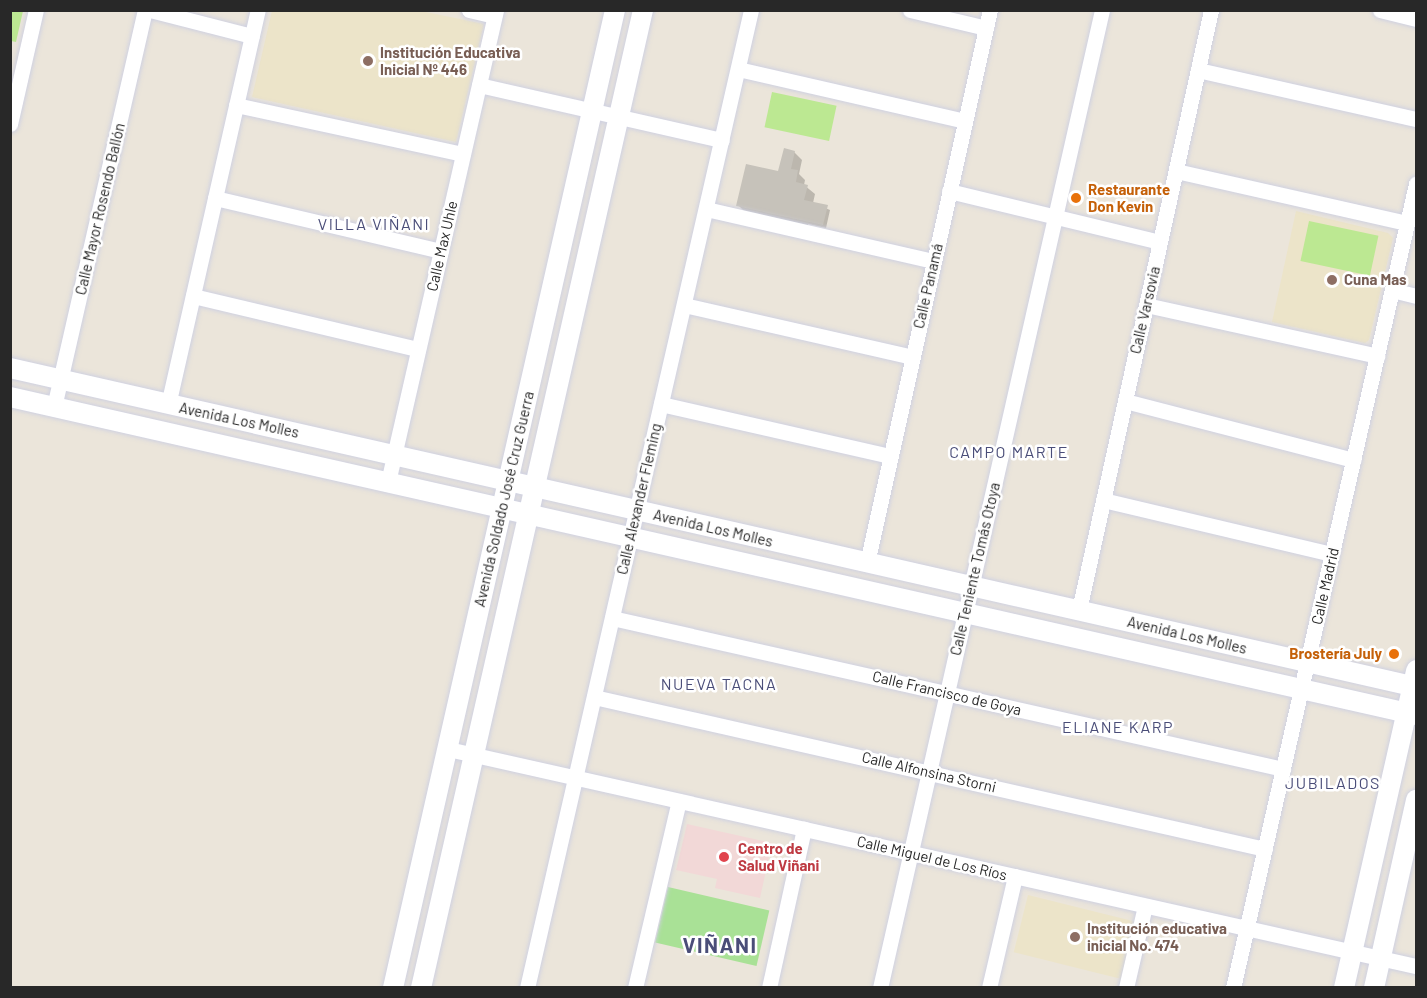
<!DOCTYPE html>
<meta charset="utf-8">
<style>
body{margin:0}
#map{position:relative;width:1427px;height:998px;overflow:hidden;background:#ebe5da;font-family:Barlow,sans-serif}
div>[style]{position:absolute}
.education>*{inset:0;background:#ece4c9;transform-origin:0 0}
.medical>*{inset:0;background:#f2d8d7}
.green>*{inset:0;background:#a9e196;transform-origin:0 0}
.pitch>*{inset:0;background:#bce892;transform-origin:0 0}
.shadow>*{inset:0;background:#0003}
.building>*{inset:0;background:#c6c2ba}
.roads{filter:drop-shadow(0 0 2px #cfd1e1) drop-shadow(0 0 2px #cfd1e1)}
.minor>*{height:15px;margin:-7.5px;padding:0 7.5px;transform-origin:7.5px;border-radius:7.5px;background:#fff}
.tertiary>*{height:20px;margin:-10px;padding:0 10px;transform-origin:10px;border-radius:10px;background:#fff}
.dots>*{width:16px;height:16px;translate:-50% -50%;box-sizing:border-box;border:3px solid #fff;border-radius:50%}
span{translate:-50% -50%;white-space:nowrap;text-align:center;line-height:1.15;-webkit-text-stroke:5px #fff;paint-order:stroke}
.education-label{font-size:15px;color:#785e54;font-weight:700}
.left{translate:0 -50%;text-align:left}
.food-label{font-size:15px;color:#c56008;font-weight:700}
.right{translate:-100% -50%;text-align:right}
.street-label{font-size:15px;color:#282828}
.health-label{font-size:15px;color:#be3a42;font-weight:700}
.neighbourhood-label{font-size:16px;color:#4a4d78;letter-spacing:1.5px}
.district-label{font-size:21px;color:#4a4d78;font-weight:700;letter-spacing:1.5px}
.frame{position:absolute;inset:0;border:12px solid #282828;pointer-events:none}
</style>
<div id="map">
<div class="education">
<i style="clip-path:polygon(272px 11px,421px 11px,484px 24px,456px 142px,252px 97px)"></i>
<i style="clip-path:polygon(1296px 211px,1388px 233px,1393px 238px,1369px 340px,1365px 343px,1272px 322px)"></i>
<i style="left:1028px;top:895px;width:111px;height:59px;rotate:14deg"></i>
</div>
<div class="medical">
<i style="clip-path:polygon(687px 824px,772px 843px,760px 898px,715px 888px,717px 879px,676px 870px)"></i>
</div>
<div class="green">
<i style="left:668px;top:887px;width:104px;height:57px;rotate:13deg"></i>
</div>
<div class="pitch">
<i style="clip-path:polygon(11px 10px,23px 11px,16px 42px,11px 41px)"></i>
<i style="left:772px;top:92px;width:66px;height:36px;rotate:12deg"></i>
<i style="left:1309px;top:221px;width:71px;height:41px;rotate:12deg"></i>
</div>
<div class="shadow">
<i style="clip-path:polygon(794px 152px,802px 160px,799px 174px,805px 180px,804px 185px,815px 194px,813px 203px,830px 210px,826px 228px,808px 224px,808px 227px,746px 213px,738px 205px,779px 173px)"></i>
</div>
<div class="building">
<i style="clip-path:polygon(784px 148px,795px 151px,791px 169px,798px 170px,796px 182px,808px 185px,804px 200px,828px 205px,823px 225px,736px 206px,746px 164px,778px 171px)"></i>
</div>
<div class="roads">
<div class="minor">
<i style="left:150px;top:10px;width:105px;rotate:14.3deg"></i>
<i style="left:469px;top:10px;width:26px;rotate:13deg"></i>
<i style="left:910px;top:10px;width:78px;rotate:13.3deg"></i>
<i style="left:1380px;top:10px;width:37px;rotate:14deg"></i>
<i style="left:738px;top:69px;width:233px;rotate:12.9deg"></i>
<i style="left:1198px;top:70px;width:223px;rotate:12.7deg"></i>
<i style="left:479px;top:85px;width:249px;rotate:12.8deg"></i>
<i style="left:236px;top:105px;width:232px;rotate:12.2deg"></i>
<i style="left:10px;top:124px;width:117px;rotate:-77.2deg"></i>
<i style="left:1176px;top:171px;width:237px;rotate:12.7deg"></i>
<i style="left:949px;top:191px;width:217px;rotate:13.6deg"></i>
<i style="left:215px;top:198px;width:232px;rotate:13.2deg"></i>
<i style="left:706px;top:209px;width:233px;rotate:12.9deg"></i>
<i style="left:1392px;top:290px;width:25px;rotate:14deg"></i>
<i style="left:193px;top:296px;width:231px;rotate:13.3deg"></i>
<i style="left:684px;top:305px;width:234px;rotate:12.8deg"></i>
<i style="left:1146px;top:305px;width:237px;rotate:12.4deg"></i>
<i style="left:1125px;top:401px;width:236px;rotate:14.5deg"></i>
<i style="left:661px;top:404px;width:235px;rotate:12.8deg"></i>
<i style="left:168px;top:405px;width:405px;rotate:-77.2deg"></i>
<i style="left:54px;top:407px;width:407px;rotate:-77.1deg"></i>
<i style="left:388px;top:482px;width:484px;rotate:-77.1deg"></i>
<i style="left:1103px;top:500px;width:235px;rotate:13.3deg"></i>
<i style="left:867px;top:563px;width:567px;rotate:-77.46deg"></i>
<i style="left:1079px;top:610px;width:614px;rotate:-77.59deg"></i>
<i style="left:612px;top:618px;width:688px;rotate:12.68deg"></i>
<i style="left:594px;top:697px;width:688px;rotate:12.76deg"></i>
<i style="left:448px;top:749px;width:992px;rotate:12.64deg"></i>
<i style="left:527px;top:988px;width:1003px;rotate:-77.1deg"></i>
<i style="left:635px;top:988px;width:192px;rotate:-76.8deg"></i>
<i style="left:769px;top:988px;width:163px;rotate:-77.6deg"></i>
<i style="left:880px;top:988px;width:1003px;rotate:-77.21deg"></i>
<i style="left:989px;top:988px;width:115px;rotate:-76.9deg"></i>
<i style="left:1126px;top:988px;width:84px;rotate:-77deg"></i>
<i style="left:1233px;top:988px;width:825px;rotate:-77.18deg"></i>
</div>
<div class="tertiary">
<i style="left:10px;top:368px;width:1442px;rotate:12.78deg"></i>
<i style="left:10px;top:397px;width:1442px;rotate:12.74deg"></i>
<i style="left:393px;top:988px;width:1003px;rotate:-77.21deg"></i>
<i style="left:421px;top:988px;width:1003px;rotate:-77.21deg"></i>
<i style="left:1344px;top:988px;width:326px;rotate:-77.2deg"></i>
<i style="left:1374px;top:988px;width:193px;rotate:-77.4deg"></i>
</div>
</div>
<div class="dots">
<i style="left:368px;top:61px;background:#8d6e63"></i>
<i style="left:1076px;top:198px;background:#e8710a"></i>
<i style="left:1332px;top:280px;background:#8d6e63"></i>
<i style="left:1394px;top:654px;background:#e8710a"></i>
<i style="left:724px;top:857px;background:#e0444e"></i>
<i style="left:1075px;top:937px;background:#8d6e63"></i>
</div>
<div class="education-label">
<span class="left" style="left:380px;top:61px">Institución Educativa<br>Inicial Nº 446</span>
<span class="left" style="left:1344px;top:280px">Cuna Mas</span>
<span class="left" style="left:1087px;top:937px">Institución educativa<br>inicial No. 474</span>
</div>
<div class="food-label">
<span class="left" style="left:1088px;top:198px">Restaurante<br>Don Kevin</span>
<span class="right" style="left:1382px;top:654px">Brostería July</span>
</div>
<div class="street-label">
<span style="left:100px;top:209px;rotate:-77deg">Calle Mayor Rosendo Ballón</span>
<span style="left:442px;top:246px;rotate:-77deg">Calle Max Uhle</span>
<span style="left:928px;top:286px;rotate:-77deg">Calle Panamá</span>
<span style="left:1145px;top:310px;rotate:-77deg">Calle Varsovia</span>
<span style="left:239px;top:420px;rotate:12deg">Avenida Los Molles</span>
<span style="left:504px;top:499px;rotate:-77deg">Avenida Soldado José Cruz Guerra</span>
<span style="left:639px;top:499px;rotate:-77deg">Calle Alexander Fleming</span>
<span style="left:713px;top:528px;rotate:13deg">Avenida Los Molles</span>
<span style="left:975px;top:569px;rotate:-77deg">Calle Teniente Tomás Otoya</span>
<span style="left:1325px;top:586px;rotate:-77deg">Calle Madrid</span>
<span style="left:1187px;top:635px;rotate:13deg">Avenida Los Molles</span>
<span style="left:947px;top:693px;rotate:13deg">Calle Francisco de Goya</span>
<span style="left:929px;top:772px;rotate:13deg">Calle Alfonsina Storni</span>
<span style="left:932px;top:858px;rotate:13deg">Calle Miguel de Los Ríos</span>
</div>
<div class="health-label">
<span class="left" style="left:738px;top:857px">Centro de<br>Salud Viñani</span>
</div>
<div class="neighbourhood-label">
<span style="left:374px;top:224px">VILLA VIÑANI</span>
<span style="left:1009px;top:452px">CAMPO MARTE</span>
<span style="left:719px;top:684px">NUEVA TACNA</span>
<span style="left:1118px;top:727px">ELIANE KARP</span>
<span style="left:1333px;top:783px">JUBILADOS</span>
</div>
<div class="district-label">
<span style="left:720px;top:945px">VIÑANI</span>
</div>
<div class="frame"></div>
</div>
